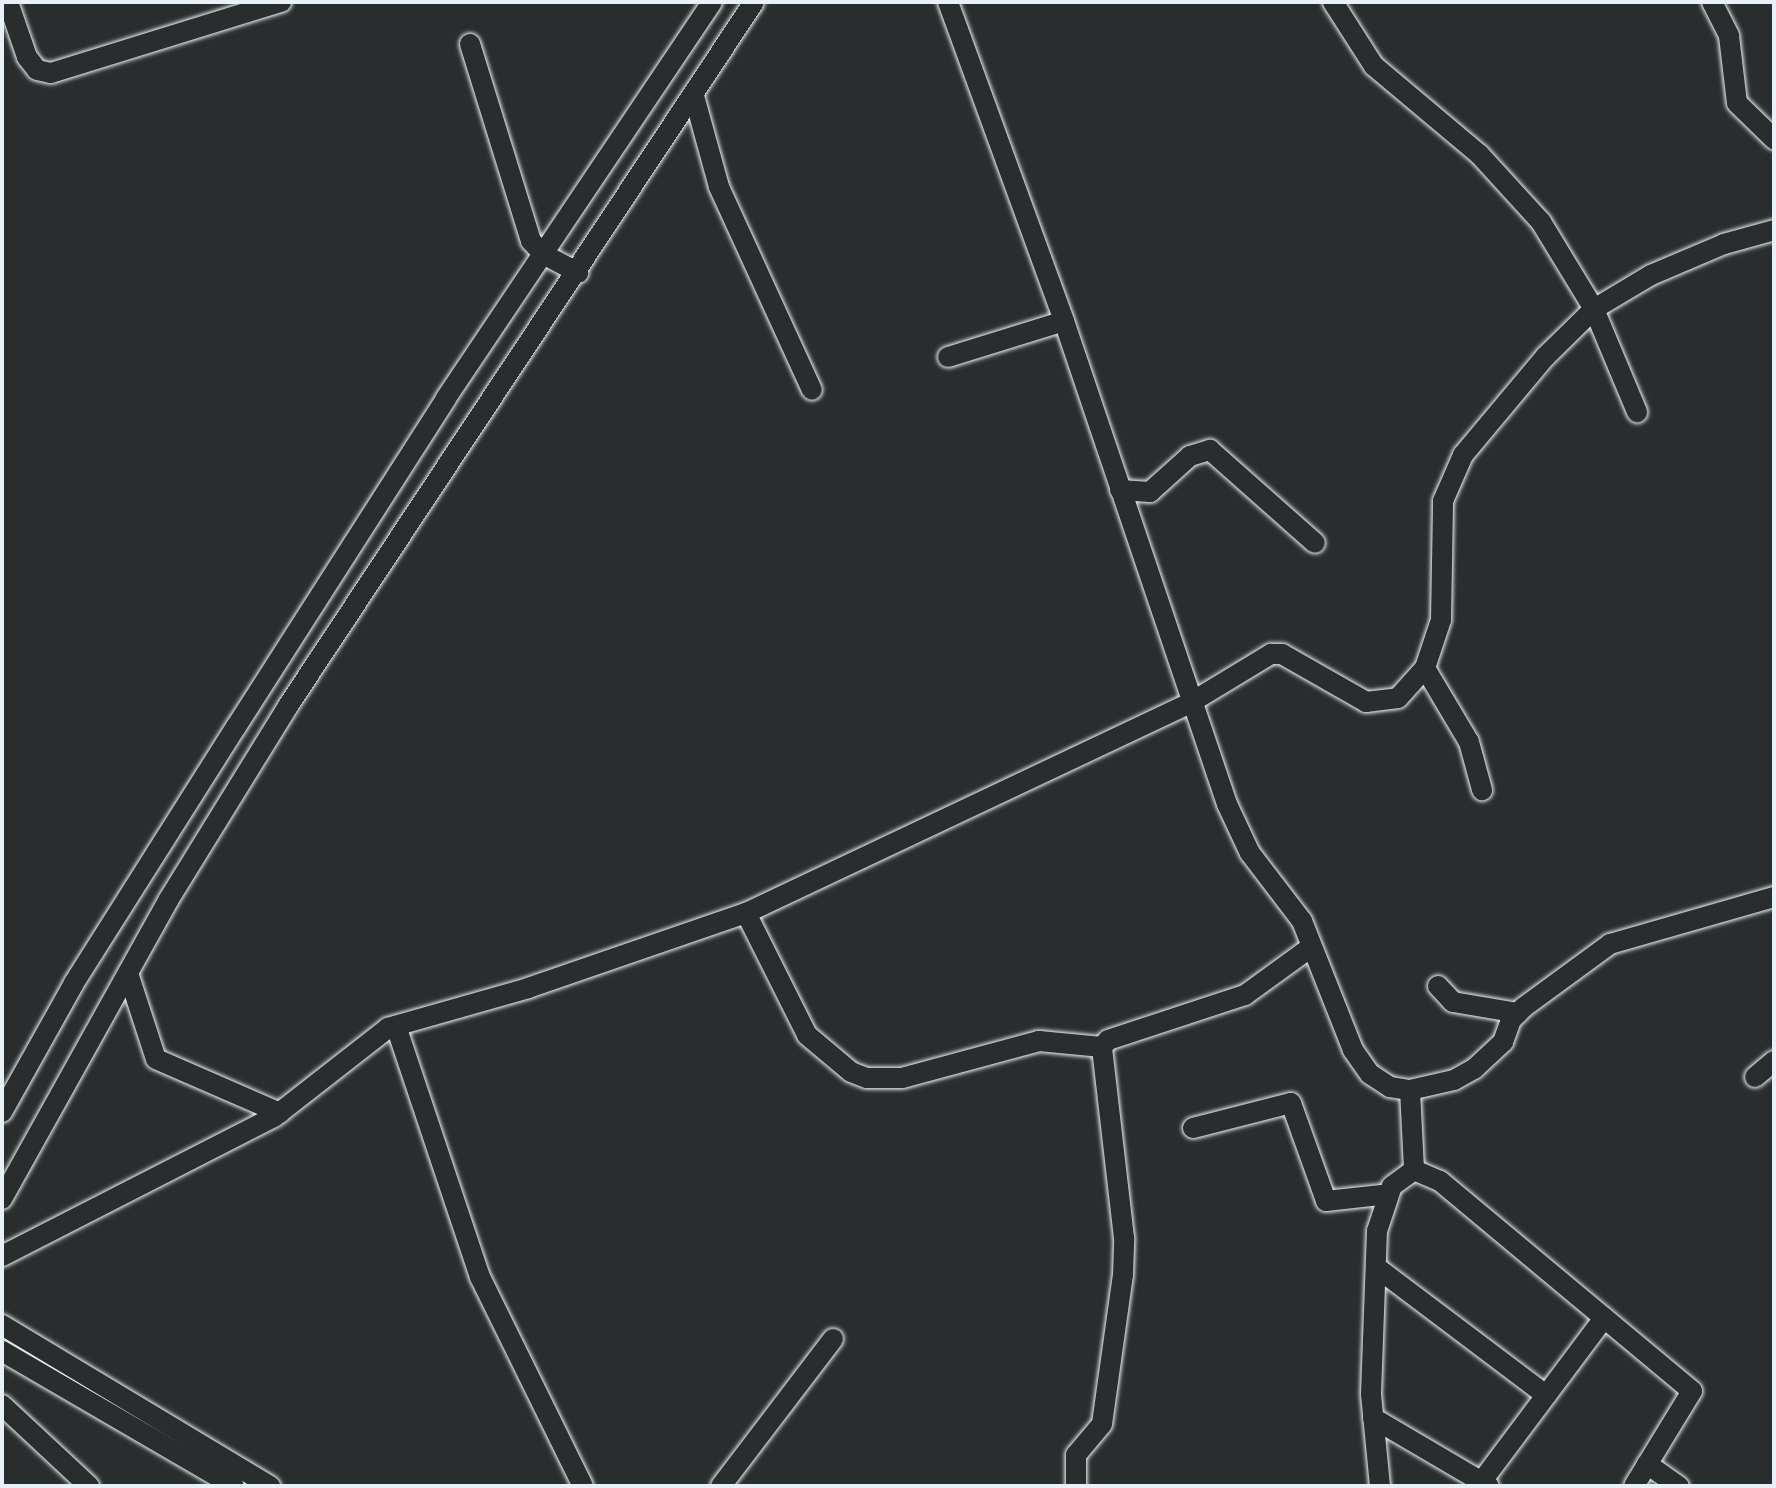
<!DOCTYPE html>
<style>
body{margin:0}
#map{position:relative;width:1776px;height:1488px;overflow:hidden;background:#2a2d2e;font-family:Mali,sans-serif}
div>[style]{position:absolute}
.roads{filter:drop-shadow(0 0 2px #e8f1f8) drop-shadow(0 0 2px #e8f1f8)}
.minor>*{height:20px;margin:-10px;padding:0 10px;transform-origin:10px;border-radius:10px;background:#2a2d2e}
span{translate:-50% -50%;white-space:nowrap;text-align:center;line-height:1.15;-webkit-text-stroke:7px #2a2d2e;paint-order:stroke}
.frame{position:absolute;inset:0;border:4px solid #e8f1f8;pointer-events:none}
</style>
<div id="map">
<div class="roads">
<div class="minor">
<i style="left:8px;top:2px;width:58px;rotate:70.9deg"></i>
<i style="left:27px;top:57px;width:16px;rotate:52deg"></i>
<i style="left:37px;top:70px;width:14px;rotate:12deg"></i>
<i style="left:51px;top:73px;width:241px;rotate:-17.2deg"></i>
<i style="left:948px;top:2px;width:339px;rotate:70deg"></i>
<i style="left:1064px;top:321px;width:510px;rotate:71.35deg"></i>
<i style="left:1227px;top:804px;width:54px;rotate:64.9deg"></i>
<i style="left:1250px;top:853px;width:86px;rotate:52.6deg"></i>
<i style="left:1302px;top:921px;width:139px;rotate:68.4deg"></i>
<i style="left:1353px;top:1050px;width:29px;rotate:55deg"></i>
<i style="left:1370px;top:1074px;width:24px;rotate:33deg"></i>
<i style="left:1390px;top:1087px;width:20px;rotate:9deg"></i>
<i style="left:1410px;top:1090px;width:45px;rotate:-12.8deg"></i>
<i style="left:1454px;top:1080px;width:23px;rotate:-29deg"></i>
<i style="left:1474px;top:1069px;width:40px;rotate:-43deg"></i>
<i style="left:1503px;top:1042px;width:23px;rotate:-70deg"></i>
<i style="left:1511px;top:1020px;width:18px;rotate:-45deg"></i>
<i style="left:1524px;top:1007px;width:107px;rotate:-36.2deg"></i>
<i style="left:1610px;top:944px;width:171px;rotate:-16deg"></i>
<i style="left:1333px;top:2px;width:76px;rotate:57.4deg"></i>
<i style="left:1374px;top:66px;width:137px;rotate:40deg"></i>
<i style="left:1479px;top:154px;width:92px;rotate:47.6deg"></i>
<i style="left:1541px;top:222px;width:102px;rotate:58.7deg"></i>
<i style="left:1594px;top:309px;width:112px;rotate:67.3deg"></i>
<i style="left:1712px;top:2px;width:38px;rotate:63deg"></i>
<i style="left:1729px;top:36px;width:67px;rotate:83.2deg"></i>
<i style="left:1737px;top:103px;width:52px;rotate:44.2deg"></i>
<i style="left:470px;top:44px;width:206px;rotate:72.8deg"></i>
<i style="left:531px;top:241px;width:18px;rotate:47deg"></i>
<i style="left:543px;top:254px;width:40px;rotate:28deg"></i>
<i style="left:694px;top:96px;width:94px;rotate:74.6deg"></i>
<i style="left:719px;top:187px;width:223px;rotate:65.4deg"></i>
<i style="left:948px;top:357px;width:121px;rotate:-17.2deg"></i>
<i style="left:1120px;top:490px;width:30px;rotate:4deg"></i>
<i style="left:1150px;top:492px;width:54px;rotate:-42deg"></i>
<i style="left:1190px;top:456px;width:21px;rotate:-17deg"></i>
<i style="left:1210px;top:450px;width:140px;rotate:41.5deg"></i>
<i style="left:1425px;top:668px;width:86px;rotate:59.3deg"></i>
<i style="left:1469px;top:742px;width:50px;rotate:74.8deg"></i>
<i style="left:746px;top:913px;width:136px;rotate:63.4deg"></i>
<i style="left:807px;top:1035px;width:57px;rotate:40.1deg"></i>
<i style="left:851px;top:1072px;width:17px;rotate:21deg"></i>
<i style="left:867px;top:1078px;width:35px"></i>
<i style="left:902px;top:1078px;width:142px;rotate:-15.1deg"></i>
<i style="left:1039px;top:1041px;width:63px;rotate:5.4deg"></i>
<i style="left:128px;top:973px;width:90px;rotate:72deg"></i>
<i style="left:156px;top:1059px;width:135px;rotate:23.5deg"></i>
<i style="left:1438px;top:986px;width:22px;rotate:47deg"></i>
<i style="left:1453px;top:1002px;width:66px;rotate:9.6deg"></i>
<i style="left:396px;top:1026px;width:265px;rotate:71.5deg"></i>
<i style="left:480px;top:1277px;width:233px;rotate:63.8deg"></i>
<i style="left:1755px;top:1077px;width:25px;rotate:-40deg"></i>
<i style="left:1410px;top:1090px;width:80px;rotate:87.1deg"></i>
<i style="left:2px;top:1112px;width:148px;rotate:-60.8deg"></i>
<i style="left:74px;top:983px;width:303px;rotate:-57.7deg"></i>
<i style="left:236px;top:727px;width:390px;rotate:-57.4deg"></i>
<i style="left:446px;top:398px;width:477px;rotate:-56.1deg"></i>
<i style="left:1193px;top:1128px;width:101px;rotate:-14.3deg"></i>
<i style="left:1291px;top:1103px;width:104px;rotate:70.3deg"></i>
<i style="left:1326px;top:1201px;width:63px;rotate:-6.3deg"></i>
<i style="left:2px;top:1199px;width:343px;rotate:-60.9deg"></i>
<i style="left:169px;top:899px;width:227px;rotate:-58.3deg"></i>
<i style="left:288px;top:706px;width:844px;rotate:-56.5deg"></i>
<i style="left:2px;top:1256px;width:305px;rotate:-27.1deg"></i>
<i style="left:274px;top:1117px;width:145px;rotate:-38deg"></i>
<i style="left:388px;top:1028px;width:146px;rotate:-15.9deg"></i>
<i style="left:528px;top:988px;width:231px;rotate:-19deg"></i>
<i style="left:746px;top:913px;width:491px;rotate:-25.3deg"></i>
<i style="left:1190px;top:703px;width:95px;rotate:-31.2deg"></i>
<i style="left:1271px;top:654px;width:11px"></i>
<i style="left:1282px;top:654px;width:97px;rotate:29.7deg"></i>
<i style="left:1366px;top:702px;width:32px;rotate:-7deg"></i>
<i style="left:1398px;top:698px;width:40px;rotate:-48deg"></i>
<i style="left:1425px;top:668px;width:51px;rotate:-71.6deg"></i>
<i style="left:1441px;top:620px;width:119px;rotate:-89deg"></i>
<i style="left:1443px;top:501px;width:50px;rotate:-66.5deg"></i>
<i style="left:1463px;top:455px;width:128px;rotate:-50.1deg"></i>
<i style="left:1545px;top:357px;width:69px;rotate:-44.4deg"></i>
<i style="left:1594px;top:309px;width:66px;rotate:-30.8deg"></i>
<i style="left:1651px;top:275px;width:79px;rotate:-23deg"></i>
<i style="left:1724px;top:244px;width:52px;rotate:-15.6deg"></i>
<i style="left:1376px;top:1267px;width:213px;rotate:37deg"></i>
<i style="left:2px;top:1325px;width:313px;rotate:31deg"></i>
<i style="left:2px;top:1351px;width:268px;rotate:30.2deg"></i>
<i style="left:2px;top:1405px;width:119px;rotate:43deg"></i>
<i style="left:1373px;top:1418px;width:134px;rotate:30.4deg"></i>
<i style="left:1647px;top:1464px;width:39px;rotate:35deg"></i>
<i style="left:1482px;top:1481px;width:204px;rotate:-53.2deg"></i>
<i style="left:721px;top:1486px;width:185px;rotate:-52.7deg"></i>
<i style="left:1076px;top:1486px;width:31px;rotate:-90deg"></i>
<i style="left:1076px;top:1455px;width:40px;rotate:-50deg"></i>
<i style="left:1102px;top:1424px;width:150px;rotate:-82deg"></i>
<i style="left:1123px;top:1275px;width:37px;rotate:-88deg"></i>
<i style="left:1124px;top:1238px;width:192px;rotate:-96.6deg"></i>
<i style="left:1102px;top:1047px;width:9px;rotate:-49deg"></i>
<i style="left:1108px;top:1040px;width:144px;rotate:-18.2deg"></i>
<i style="left:1245px;top:995px;width:82px;rotate:-36deg"></i>
<i style="left:1380px;top:1486px;width:92px;rotate:-95.6deg"></i>
<i style="left:1371px;top:1394px;width:163px;rotate:-87.9deg"></i>
<i style="left:1377px;top:1231px;width:47px;rotate:-71.6deg"></i>
<i style="left:1392px;top:1186px;width:27px;rotate:-36deg"></i>
<i style="left:1414px;top:1170px;width:28px;rotate:23deg"></i>
<i style="left:1440px;top:1181px;width:328px;rotate:39.8deg"></i>
<i style="left:1692px;top:1391px;width:111px;rotate:121.4deg"></i>
</div>
</div>
<div class="frame"></div>
</div>
